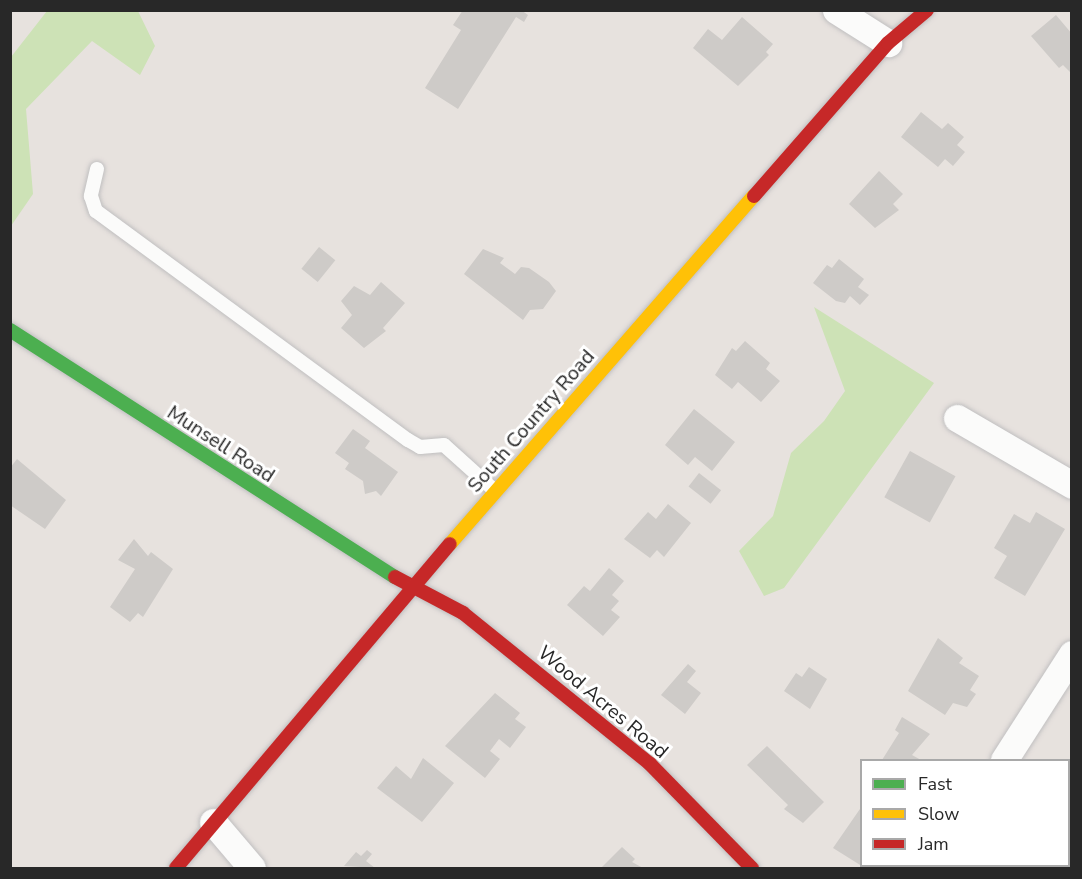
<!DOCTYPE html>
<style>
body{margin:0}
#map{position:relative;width:1082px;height:879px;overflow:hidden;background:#e7e2de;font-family:"Nunito Sans",sans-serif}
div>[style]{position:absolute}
.green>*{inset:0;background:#cde2b6}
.building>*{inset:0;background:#cecbc8;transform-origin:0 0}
.roads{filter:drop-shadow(0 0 2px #c0bfc0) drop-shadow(0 0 2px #c0bfc0)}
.lane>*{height:14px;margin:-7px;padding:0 7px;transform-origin:7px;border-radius:7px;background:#fbfbfa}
.street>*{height:27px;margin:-13.5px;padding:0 13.5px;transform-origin:13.5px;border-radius:13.5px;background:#fbfbfa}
.fast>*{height:14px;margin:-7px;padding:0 7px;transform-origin:7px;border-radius:7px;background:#4caf50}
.slow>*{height:14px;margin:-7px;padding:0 7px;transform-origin:7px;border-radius:7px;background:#ffc107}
.jam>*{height:14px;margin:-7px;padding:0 7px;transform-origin:7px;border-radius:7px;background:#c62828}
span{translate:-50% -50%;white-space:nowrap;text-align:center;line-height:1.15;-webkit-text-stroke:6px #fff;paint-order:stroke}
.street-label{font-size:20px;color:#282828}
.frame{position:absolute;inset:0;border:12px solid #282828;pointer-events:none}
.legend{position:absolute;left:860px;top:759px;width:210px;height:108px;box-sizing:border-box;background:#fff;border:2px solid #a9a9a9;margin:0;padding:8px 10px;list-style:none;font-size:18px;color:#282828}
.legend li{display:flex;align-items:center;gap:12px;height:30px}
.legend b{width:30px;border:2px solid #a9a9a9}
</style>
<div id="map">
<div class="green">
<i style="clip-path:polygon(47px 11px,138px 11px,155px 46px,140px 75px,92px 41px,26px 109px,33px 194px,11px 226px,11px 57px)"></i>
<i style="clip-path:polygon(814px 307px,934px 383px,784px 588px,764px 596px,739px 551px,773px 516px,791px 453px,824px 421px,845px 391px)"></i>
</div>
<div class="building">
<i style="clip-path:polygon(463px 10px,521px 10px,528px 15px,524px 22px,516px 17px,458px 109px,425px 88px,461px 30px,453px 25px)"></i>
<i style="clip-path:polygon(1056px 15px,1072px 34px,1072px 74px,1063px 65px,1059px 68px,1031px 36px)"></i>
<i style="clip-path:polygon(742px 17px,773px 44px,766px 52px,769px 55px,738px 86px,693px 48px,708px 29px,722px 40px)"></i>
<i style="clip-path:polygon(921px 112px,942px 129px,948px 123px,964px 137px,957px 145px,965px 152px,953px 166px,945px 159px,938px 167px,901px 137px)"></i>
<i style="clip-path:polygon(879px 171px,903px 194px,893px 204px,899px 210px,875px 228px,849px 204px)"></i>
<i style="left:319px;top:247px;width:21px;height:28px;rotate:39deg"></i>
<i style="clip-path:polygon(483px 249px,504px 258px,500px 263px,515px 274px,521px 267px,529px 268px,549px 282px,556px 291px,543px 309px,530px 310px,523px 320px,464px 274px)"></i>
<i style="clip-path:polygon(839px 259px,864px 279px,858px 287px,869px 295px,860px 305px,850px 296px,845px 303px,836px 301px,813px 283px,827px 265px,832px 268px)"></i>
<i style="clip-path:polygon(381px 282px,405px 303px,383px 328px,386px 331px,364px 348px,341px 328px,352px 315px,341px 301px,354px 286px,370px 295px)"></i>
<i style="clip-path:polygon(745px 341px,770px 363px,766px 369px,780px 381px,761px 402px,738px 382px,732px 389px,715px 375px,732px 348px,736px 351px)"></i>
<i style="clip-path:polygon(694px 409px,735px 442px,712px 471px,695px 457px,688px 465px,665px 445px)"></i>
<i style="clip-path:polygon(353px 429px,370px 441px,365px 448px,398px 472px,381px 496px,376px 491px,365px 494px,363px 481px,345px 469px,349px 463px,335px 453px)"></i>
<i style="left:910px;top:451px;width:52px;height:53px;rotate:29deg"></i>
<i style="clip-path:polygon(17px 459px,66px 500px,45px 529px,10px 505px,10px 468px)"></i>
<i style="left:699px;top:473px;width:28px;height:17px;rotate:38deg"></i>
<i style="clip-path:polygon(668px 504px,691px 523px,664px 557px,657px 550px,650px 558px,624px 539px,648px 512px,656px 519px)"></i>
<i style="clip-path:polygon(1036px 512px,1065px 529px,1025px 596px,994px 578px,1007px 556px,994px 548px,1014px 514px,1030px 523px)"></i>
<i style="clip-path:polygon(134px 539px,148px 556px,151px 552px,173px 569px,143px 617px,138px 613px,130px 622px,110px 607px,135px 569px,118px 560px)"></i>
<i style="clip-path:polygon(609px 568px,624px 581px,612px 595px,619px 601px,611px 610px,620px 617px,603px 636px,567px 605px,584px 586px,590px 591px)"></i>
<i style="clip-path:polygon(938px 638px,963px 658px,959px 663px,979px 676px,970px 690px,976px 694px,967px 707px,953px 703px,945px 715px,908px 691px)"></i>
<i style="clip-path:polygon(688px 664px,696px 671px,687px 682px,701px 693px,685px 714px,661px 695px)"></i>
<i style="clip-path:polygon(809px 667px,827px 679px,810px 709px,784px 691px,796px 673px,802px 677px)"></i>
<i style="clip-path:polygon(495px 693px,520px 713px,515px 719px,526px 727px,510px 748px,499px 739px,490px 751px,500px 759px,485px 778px,445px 746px)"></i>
<i style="clip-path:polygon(902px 717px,930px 734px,912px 755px,921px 760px,882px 760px,899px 733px,895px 730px)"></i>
<i style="clip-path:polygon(767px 746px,824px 802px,803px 823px,784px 809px,788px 805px,747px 765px)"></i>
<i style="clip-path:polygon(423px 758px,454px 783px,422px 822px,377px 788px,396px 766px,411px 779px)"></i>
<i style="clip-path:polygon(862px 806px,862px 866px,865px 868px,833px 848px)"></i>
<i style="clip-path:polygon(622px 847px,635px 859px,632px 862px,643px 868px,601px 868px)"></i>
<i style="clip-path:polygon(367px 850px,372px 854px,366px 861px,375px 868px,344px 866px,356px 852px,361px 856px)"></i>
</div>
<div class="roads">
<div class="lane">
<i style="left:97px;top:169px;width:28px;rotate:103deg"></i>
<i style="left:91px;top:196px;width:16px;rotate:72deg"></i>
<i style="left:96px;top:211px;width:387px;rotate:36.3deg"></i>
<i style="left:408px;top:440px;width:14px;rotate:30deg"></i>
<i style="left:420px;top:447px;width:24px;rotate:-5deg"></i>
<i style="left:444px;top:445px;width:69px;rotate:42deg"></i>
</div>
<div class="street">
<i style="left:836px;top:10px;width:62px;rotate:32.4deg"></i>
<i style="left:957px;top:418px;width:133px;rotate:30.2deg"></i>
<i style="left:1004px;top:760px;width:126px;rotate:-57.3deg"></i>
<i style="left:213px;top:822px;width:60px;rotate:49.7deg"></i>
<i style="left:935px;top:868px;width:3px;rotate:-45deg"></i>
</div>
<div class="fast">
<i style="left:10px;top:330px;width:457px;rotate:32.7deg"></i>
</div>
<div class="slow">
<i style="left:450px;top:544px;width:462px;rotate:-48.9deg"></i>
</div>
<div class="jam">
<i style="left:754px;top:196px;width:203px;rotate:-48.8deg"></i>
<i style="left:888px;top:43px;width:51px;rotate:-40.2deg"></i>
<i style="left:395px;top:577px;width:77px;rotate:27.9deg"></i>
<i style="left:463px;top:613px;width:240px;rotate:38.9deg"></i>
<i style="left:650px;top:764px;width:146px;rotate:45.6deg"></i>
<i style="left:176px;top:868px;width:424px;rotate:-49.8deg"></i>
</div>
</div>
<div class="street-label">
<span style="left:531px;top:421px;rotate:-49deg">South Country Road</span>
<span style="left:221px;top:444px;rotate:33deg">Munsell Road</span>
<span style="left:603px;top:702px;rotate:40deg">Wood Acres Road</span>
</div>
<div class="frame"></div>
<ul class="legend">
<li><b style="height:8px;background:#4caf50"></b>Fast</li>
<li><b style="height:8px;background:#ffc107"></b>Slow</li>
<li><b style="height:8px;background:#c62828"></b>Jam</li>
</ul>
</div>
